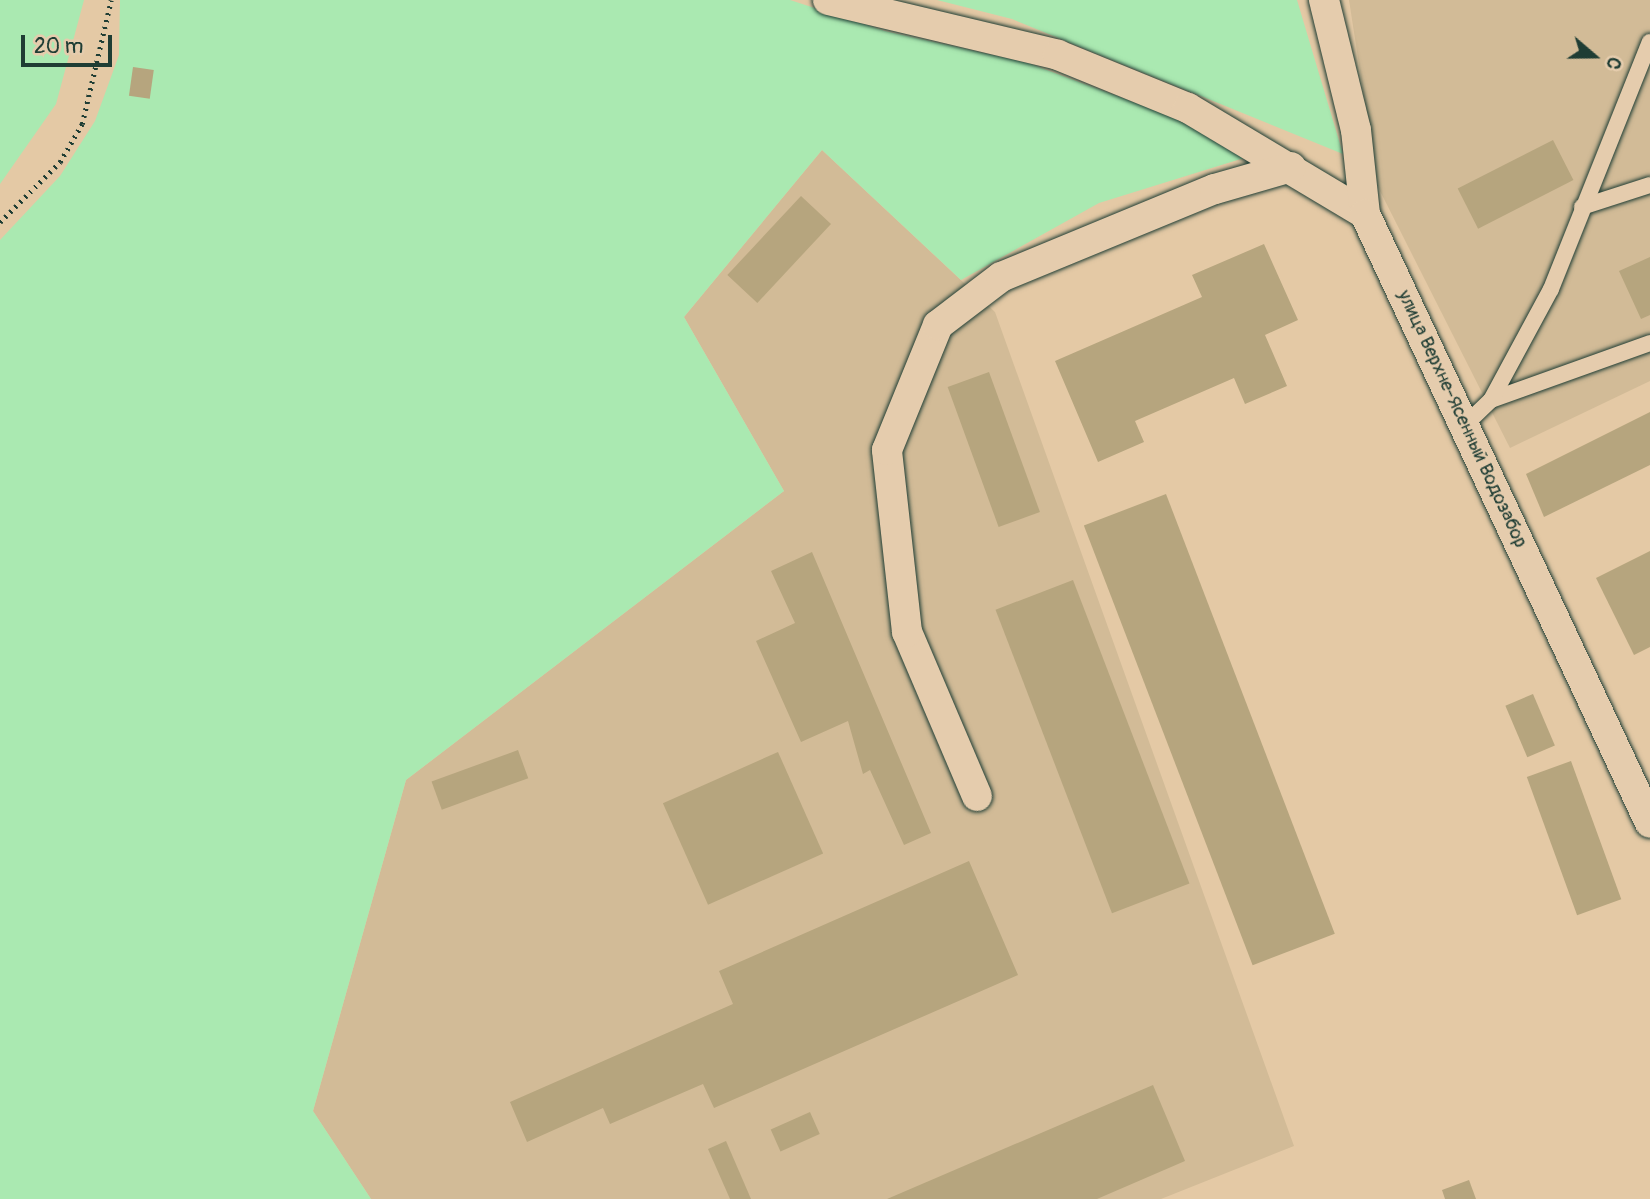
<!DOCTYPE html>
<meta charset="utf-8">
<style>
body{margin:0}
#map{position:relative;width:1650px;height:1199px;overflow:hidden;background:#e4c9a5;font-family:Pangolin,sans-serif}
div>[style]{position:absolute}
.built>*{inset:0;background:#d2bb97}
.green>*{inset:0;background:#aae9b1}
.building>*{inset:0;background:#b6a57e;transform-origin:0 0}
.path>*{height:4.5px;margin-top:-2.25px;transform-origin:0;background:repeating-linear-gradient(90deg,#1f3d34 0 2px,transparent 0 7px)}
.roads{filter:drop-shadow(0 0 2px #1f3d34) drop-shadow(0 0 2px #1f3d34)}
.service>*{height:16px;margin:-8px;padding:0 8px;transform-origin:8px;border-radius:8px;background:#e5ccad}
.minor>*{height:30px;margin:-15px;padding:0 15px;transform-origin:15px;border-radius:15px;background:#e5ccad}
span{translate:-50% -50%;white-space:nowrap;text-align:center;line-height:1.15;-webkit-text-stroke:5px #e5ccad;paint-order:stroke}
.street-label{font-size:19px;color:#1f3d34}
.north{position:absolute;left:1559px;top:21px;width:70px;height:70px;-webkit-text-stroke:5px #e5ccad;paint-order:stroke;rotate:110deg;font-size:19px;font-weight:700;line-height:28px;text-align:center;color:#1f3d34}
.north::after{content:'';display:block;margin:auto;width:24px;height:32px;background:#1f3d34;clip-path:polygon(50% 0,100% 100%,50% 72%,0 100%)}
.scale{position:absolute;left:21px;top:35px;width:91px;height:32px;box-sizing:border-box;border:4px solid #1f3d34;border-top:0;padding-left:9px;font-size:21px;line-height:24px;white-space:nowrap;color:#1f3d34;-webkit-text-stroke:5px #e5ccad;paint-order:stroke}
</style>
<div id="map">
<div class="built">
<i style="clip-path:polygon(1349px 0,1650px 0,1650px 381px,1510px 448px,1378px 187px)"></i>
<i style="clip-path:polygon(822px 150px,995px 312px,1294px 1146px,1161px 1199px,371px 1199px,313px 1111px,406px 780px,784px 491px,684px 317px)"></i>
</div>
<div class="green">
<i style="clip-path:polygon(0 0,84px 0,56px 104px,0 184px)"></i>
<i style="clip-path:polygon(120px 0,790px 0,885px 31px,1028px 63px,1179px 119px,1244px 158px,1099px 203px,961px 280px,822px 150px,684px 317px,784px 491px,406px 780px,313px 1111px,371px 1199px,0 1199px,0 240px,60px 176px,95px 121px,119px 55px)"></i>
<i style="clip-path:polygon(937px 0,1297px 0,1343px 154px,1012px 19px)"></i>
</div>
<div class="building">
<i style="left:133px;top:67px;width:21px;height:29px;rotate:8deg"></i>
<i style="left:1553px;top:140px;width:45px;height:107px;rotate:63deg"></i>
<i style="left:801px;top:196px;width:41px;height:108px;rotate:43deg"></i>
<i style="clip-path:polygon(1264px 244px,1298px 320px,1265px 335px,1287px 386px,1245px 404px,1234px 378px,1135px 421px,1144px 442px,1098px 462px,1055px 361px,1202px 297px,1192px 275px)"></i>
<i style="clip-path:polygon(1650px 257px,1650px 315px,1641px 319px,1619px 271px)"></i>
<i style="left:989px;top:372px;width:149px;height:44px;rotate:70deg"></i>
<i style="clip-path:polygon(1650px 412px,1650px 465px,1544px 517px,1526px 474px)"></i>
<i style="left:1166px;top:494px;width:471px;height:88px;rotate:69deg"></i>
<i style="clip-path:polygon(1650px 551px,1650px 647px,1634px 655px,1596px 578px)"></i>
<i style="clip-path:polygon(812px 552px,931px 833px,904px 845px,870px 770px,863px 774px,848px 721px,801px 742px,756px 641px,795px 623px,771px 571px)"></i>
<i style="left:1073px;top:580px;width:325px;height:83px;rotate:69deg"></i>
<i style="left:1533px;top:694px;width:56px;height:30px;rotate:67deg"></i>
<i style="left:518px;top:750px;width:30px;height:92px;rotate:70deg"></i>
<i style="left:778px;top:752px;width:111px;height:126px;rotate:66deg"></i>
<i style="left:1571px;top:761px;width:147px;height:47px;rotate:70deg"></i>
<i style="clip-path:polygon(969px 861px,1018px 975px,714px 1108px,703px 1084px,610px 1124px,603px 1108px,527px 1142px,510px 1102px,733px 1004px,719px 971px)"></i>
<i style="clip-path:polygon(1153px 1085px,1185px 1161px,1097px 1199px,887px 1199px)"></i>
<i style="left:810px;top:1112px;width:24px;height:43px;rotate:66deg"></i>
<i style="clip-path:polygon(726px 1141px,751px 1199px,730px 1199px,708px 1149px)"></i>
<i style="clip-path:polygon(1469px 1180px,1476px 1199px,1445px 1199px,1442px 1190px)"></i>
</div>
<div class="path">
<i style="left:0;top:222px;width:85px;rotate:-45deg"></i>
<i style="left:60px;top:162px;width:44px;rotate:-59.9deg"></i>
<i style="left:82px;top:124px;width:127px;rotate:-76.8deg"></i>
</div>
<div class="roads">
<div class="service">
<i style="left:1582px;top:207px;width:71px;rotate:-17.9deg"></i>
<i style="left:1491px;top:400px;width:169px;rotate:-19.7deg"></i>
<i style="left:1466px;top:424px;width:35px;rotate:-44deg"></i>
<i style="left:1491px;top:400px;width:126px;rotate:-61.6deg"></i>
<i style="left:1551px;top:289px;width:266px;rotate:-68.2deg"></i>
</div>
<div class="minor">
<i style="left:828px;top:0;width:236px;rotate:13.4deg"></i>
<i style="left:1058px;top:55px;width:140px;rotate:22.2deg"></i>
<i style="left:1188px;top:108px;width:206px;rotate:30.9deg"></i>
<i style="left:1324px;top:0;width:134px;rotate:76.2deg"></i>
<i style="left:1356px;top:130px;width:84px;rotate:83.9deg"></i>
<i style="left:1365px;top:214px;width:672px;rotate:64.92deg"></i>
<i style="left:977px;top:796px;width:178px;rotate:-113.1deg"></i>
<i style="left:907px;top:632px;width:183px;rotate:-96.3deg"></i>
<i style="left:887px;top:450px;width:135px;rotate:-67.8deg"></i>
<i style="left:938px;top:325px;width:79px;rotate:-37.3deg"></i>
<i style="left:1001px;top:277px;width:231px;rotate:-22.4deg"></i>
<i style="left:1215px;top:189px;width:79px;rotate:-16.1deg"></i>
</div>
</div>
<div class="street-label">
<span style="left:1462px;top:419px;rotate:65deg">улица Верхне-Ясенный Водозабор</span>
</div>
<div class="north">С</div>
<div class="scale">20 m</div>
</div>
